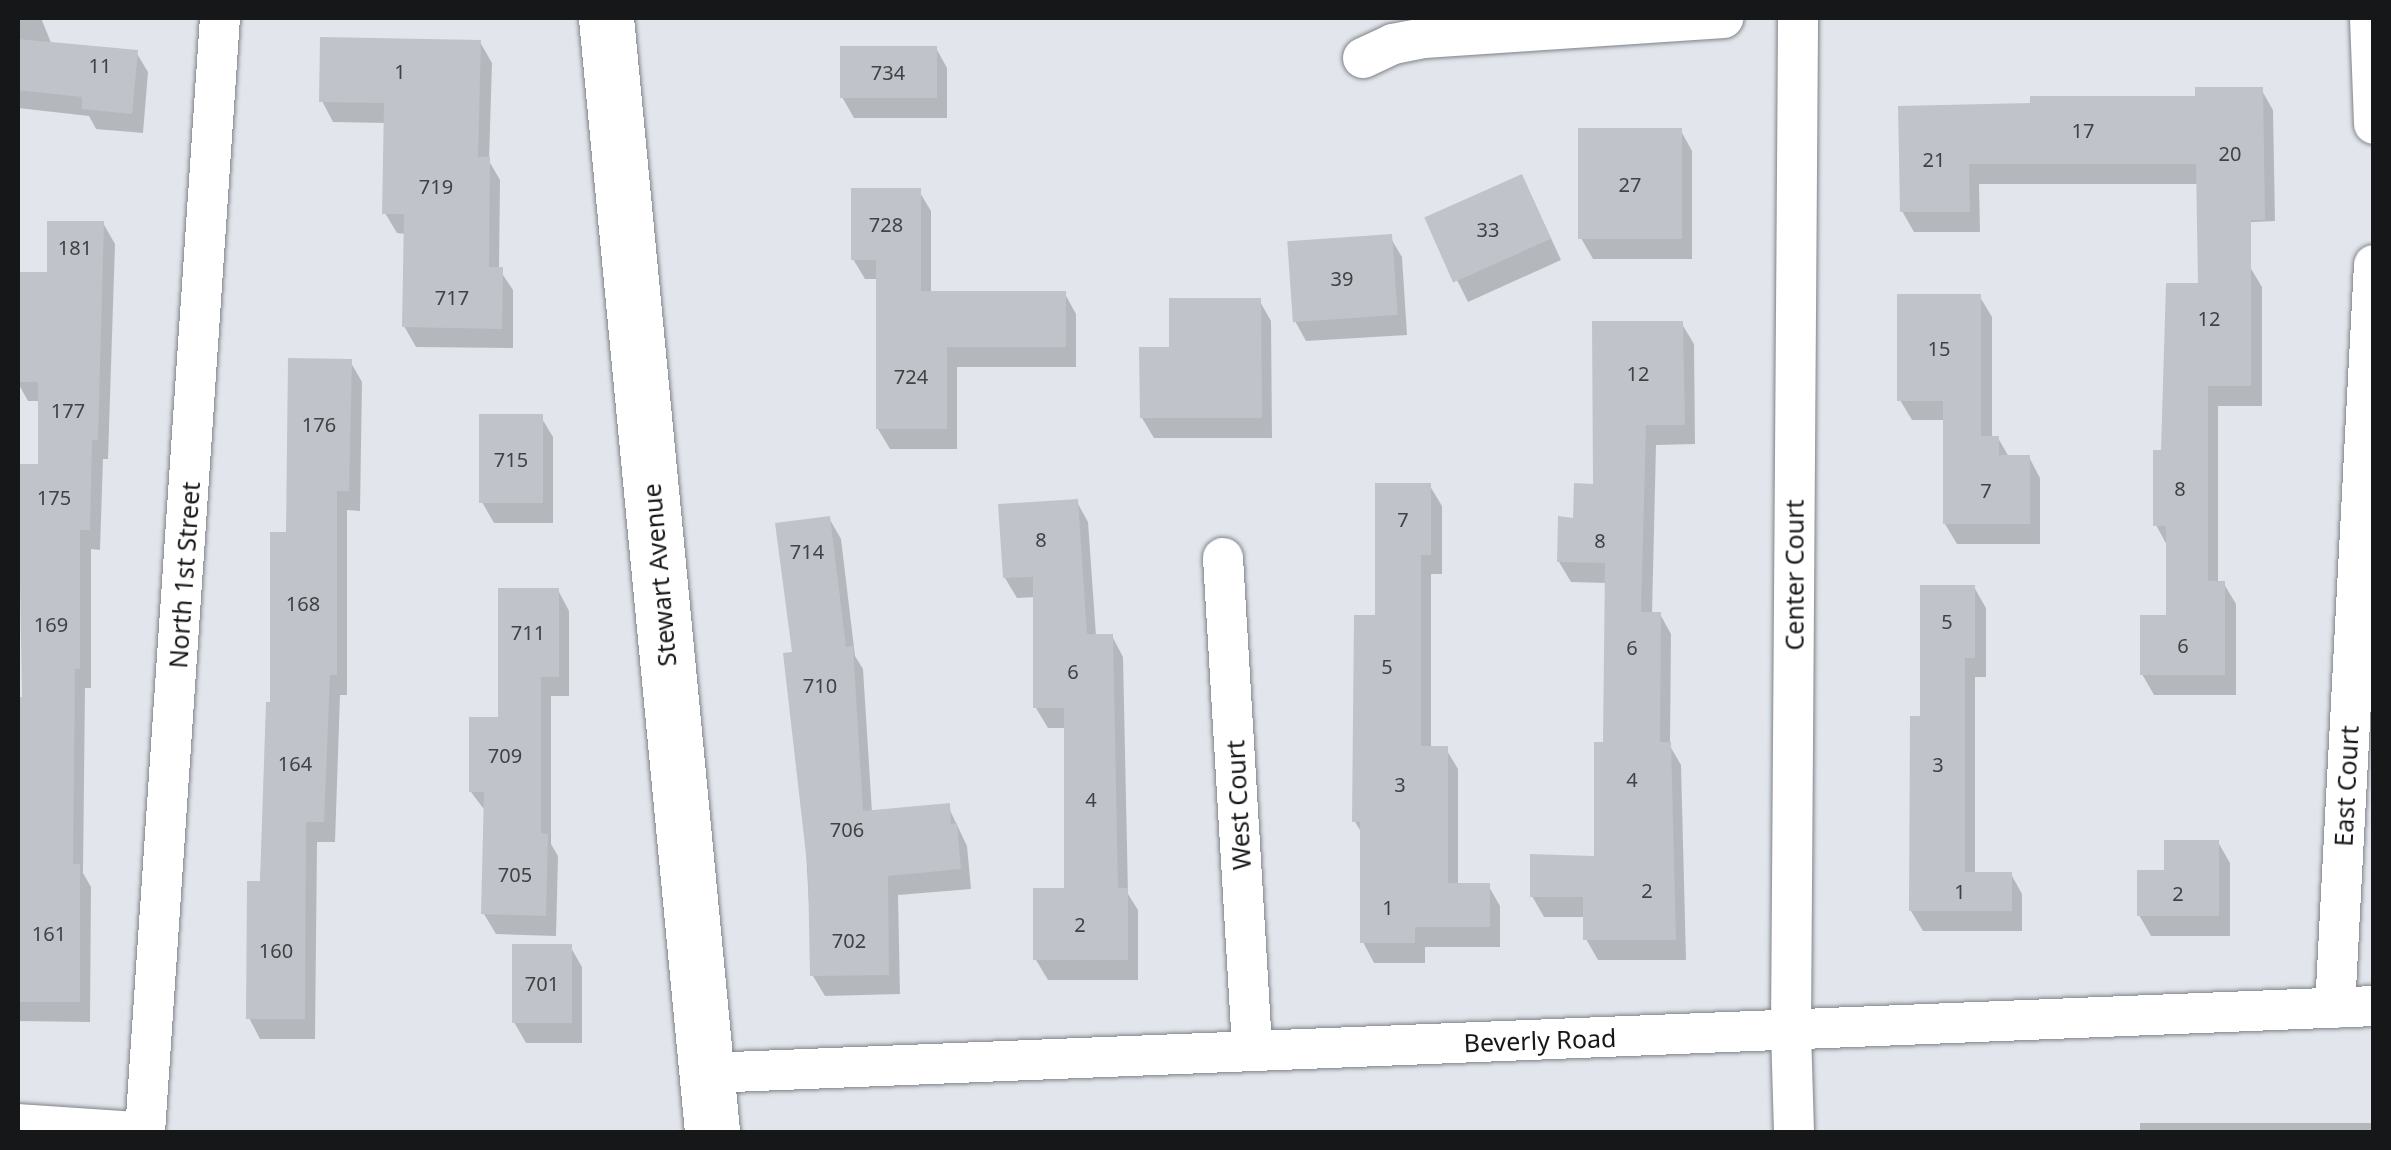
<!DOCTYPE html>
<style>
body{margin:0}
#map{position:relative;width:2391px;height:1150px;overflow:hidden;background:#e2e6ec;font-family:"Noto Sans",sans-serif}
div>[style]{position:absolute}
.shadow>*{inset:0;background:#0003;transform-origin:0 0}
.building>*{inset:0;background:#c0c3c9;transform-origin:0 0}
.roads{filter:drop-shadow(0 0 2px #7f8388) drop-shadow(0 0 2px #7f8388)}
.minor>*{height:40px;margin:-20px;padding:0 20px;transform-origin:20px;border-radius:20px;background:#fff}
.secondary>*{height:55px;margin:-27.5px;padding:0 27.5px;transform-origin:27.5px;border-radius:27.5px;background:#fff}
span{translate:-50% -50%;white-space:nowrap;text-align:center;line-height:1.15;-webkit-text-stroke:8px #fff;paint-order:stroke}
.number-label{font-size:20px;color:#404245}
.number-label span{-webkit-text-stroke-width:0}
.street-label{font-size:25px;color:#161719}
.frame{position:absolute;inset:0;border:20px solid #161719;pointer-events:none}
</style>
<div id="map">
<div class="shadow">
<i style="clip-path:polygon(18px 18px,41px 18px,52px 45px,136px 52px,148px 72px,143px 133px,96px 129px,89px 116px,18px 108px)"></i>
<i style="clip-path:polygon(480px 42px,492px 63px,489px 161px,500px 180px,499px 269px,513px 290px,513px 348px,416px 347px,404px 326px,406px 234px,397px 233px,385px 213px,386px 123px,333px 122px,322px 101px)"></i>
<i style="clip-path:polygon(936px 48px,947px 68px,947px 118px,854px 118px,842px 97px)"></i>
<i style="clip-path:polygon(2261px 89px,2273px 110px,2275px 221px,2211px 224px,2199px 184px,1979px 184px,1980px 232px,1914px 232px,1902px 211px,2033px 105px,2198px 99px)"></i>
<i style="clip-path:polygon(1681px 131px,1692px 151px,1692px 259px,1593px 259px,1581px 238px)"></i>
<i style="clip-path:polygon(919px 191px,931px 211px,931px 294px,1065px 294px,1076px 314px,1076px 367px,957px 367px,957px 449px,890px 449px,878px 429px,878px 279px,865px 279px,853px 259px)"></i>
<i style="clip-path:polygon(1532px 197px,1561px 260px,1468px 302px,1427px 220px)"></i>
<i style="clip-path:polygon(103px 223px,115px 244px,108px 459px,103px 459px,100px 550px,91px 549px,91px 688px,85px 688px,83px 873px,91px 887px,90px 1022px,18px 1021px,18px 699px,24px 699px,24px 548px,18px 548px,18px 466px,40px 467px,40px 401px,28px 401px,18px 383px,18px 275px,49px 275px)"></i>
<i style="clip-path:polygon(1390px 237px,1402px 257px,1407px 335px,1306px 341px,1295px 321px)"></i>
<i style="clip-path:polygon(2250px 267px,2262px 287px,2262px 406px,2218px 406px,2218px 584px,2224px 584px,2236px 604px,2236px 695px,2154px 695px,2142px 674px,2168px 617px,2168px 547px,2156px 525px,2163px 452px,2200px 286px)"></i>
<i style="clip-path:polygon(1980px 297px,1992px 317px,1992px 438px,1998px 438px,2009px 457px,2029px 457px,2040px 478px,2040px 544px,1957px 544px,1945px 524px,1945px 420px,1912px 420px,1900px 400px)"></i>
<i style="clip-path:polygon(1259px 300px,1271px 321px,1272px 438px,1154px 438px,1142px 418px,1172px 349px)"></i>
<i style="clip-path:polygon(1682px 324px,1694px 344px,1695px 444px,1656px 445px,1652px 614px,1660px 614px,1671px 634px,1670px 746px,1681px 765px,1686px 960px,1598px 960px,1586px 939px,1586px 917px,1544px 917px,1532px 896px,1596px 859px,1606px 744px,1607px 583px,1571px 582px,1559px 562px,1575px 521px)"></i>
<i style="clip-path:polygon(350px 361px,362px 382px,360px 511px,347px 510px,347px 695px,340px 695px,335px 842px,317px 842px,315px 1039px,260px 1039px,249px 1018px,288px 534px)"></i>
<i style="clip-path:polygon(541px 417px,553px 437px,553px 523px,494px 523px,482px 502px)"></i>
<i style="clip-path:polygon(1430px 486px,1442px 506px,1442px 574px,1431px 574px,1431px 749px,1446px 749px,1458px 769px,1458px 885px,1488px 885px,1500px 906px,1500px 947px,1425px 947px,1425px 963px,1374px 963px,1363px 942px,1363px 835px,1355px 822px,1377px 617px)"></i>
<i style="clip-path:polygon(1077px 502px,1088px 522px,1096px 636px,1112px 636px,1123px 657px,1128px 894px,1138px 910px,1138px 980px,1048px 980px,1036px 960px,1067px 890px,1067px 728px,1048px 728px,1036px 708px,1036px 597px,1017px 598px,1005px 578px)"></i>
<i style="clip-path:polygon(829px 518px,841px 539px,855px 656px,863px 669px,872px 812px,948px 806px,967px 846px,971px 889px,898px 895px,900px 994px,825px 996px,813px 976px,795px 654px)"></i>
<i style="clip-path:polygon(1974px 587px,1986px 608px,1986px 677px,1975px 677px,1975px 874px,2011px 874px,2022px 894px,2022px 931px,1923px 931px,1911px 911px)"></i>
<i style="clip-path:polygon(558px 590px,569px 611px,569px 696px,551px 696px,551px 844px,558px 856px,556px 936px,496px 934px,484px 914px,486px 812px,471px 792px)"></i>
<i style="clip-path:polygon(2218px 842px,2230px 863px,2230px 936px,2151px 936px,2139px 915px,2166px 873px)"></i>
<i style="clip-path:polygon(570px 946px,582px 967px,582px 1043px,526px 1043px,514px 1022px)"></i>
<i style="left:2140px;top:1123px;width:234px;height:9px"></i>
</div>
<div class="building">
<i style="clip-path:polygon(320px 37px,481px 40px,478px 157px,490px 157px,489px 267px,503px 267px,502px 329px,402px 327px,404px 214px,382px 214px,384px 103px,319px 102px)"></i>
<i style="clip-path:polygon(18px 39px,138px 50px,132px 114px,82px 109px,82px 97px,18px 90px)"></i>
<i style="left:840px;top:46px;width:97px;height:52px"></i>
<i style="clip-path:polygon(2195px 87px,2263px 87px,2265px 220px,2251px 220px,2251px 386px,2208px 386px,2208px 581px,2225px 581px,2225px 675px,2140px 675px,2140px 615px,2166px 615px,2166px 526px,2153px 526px,2153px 450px,2161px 450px,2166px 283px,2198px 283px,2196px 164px,1969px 164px,1970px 212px,1900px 212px,1898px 106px,2030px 103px,2030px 96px,2195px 96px)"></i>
<i style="left:1578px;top:128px;width:104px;height:111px"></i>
<i style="left:1522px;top:174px;width:71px;height:107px;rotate:66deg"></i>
<i style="clip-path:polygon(851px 188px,921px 188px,921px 291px,1066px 291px,1066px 347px,947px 347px,947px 429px,876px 429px,876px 260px,851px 260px)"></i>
<i style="clip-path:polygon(47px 221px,104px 221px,98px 440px,92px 440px,90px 530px,80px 530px,80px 669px,75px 669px,73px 864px,80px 864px,80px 1002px,18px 1002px,18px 697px,22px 697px,18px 464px,38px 464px,38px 382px,18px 382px,18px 272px,47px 272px)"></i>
<i style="left:1392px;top:234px;width:81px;height:105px;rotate:86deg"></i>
<i style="clip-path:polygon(1897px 294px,1981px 294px,1981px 436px,1999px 436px,1999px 455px,2030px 455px,2030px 524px,1943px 524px,1943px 401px,1897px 401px)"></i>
<i style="clip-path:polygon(1169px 298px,1261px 298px,1262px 418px,1140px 418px,1139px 347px,1169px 347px)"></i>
<i style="clip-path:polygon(1592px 321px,1683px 321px,1685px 425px,1646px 425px,1641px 612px,1661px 612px,1660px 742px,1671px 742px,1676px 940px,1583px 940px,1583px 897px,1530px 897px,1530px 854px,1594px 856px,1594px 742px,1603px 742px,1605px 563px,1557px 562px,1558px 516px,1573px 518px,1574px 483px,1593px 484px)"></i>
<i style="clip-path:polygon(288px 358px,352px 359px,349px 491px,337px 491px,337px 675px,330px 675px,324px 822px,306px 822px,305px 1019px,246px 1019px,247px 881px,260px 881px,266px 702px,270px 702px,270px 532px,286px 532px)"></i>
<i style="left:479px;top:414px;width:64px;height:89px"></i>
<i style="clip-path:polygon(1375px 483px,1431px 483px,1431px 555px,1421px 555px,1421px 746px,1448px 746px,1448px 883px,1490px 883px,1490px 927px,1415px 927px,1415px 943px,1360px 943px,1360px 822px,1352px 822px,1354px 615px,1375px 615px)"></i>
<i style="clip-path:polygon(1078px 499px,1087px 634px,1113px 634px,1118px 888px,1128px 888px,1128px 960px,1033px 960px,1033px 888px,1064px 888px,1064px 708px,1033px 708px,1033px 577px,1003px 578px,998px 504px)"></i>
<i style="clip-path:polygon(830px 516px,846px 647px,853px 646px,863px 811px,950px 803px,951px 824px,957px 823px,961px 869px,888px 876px,889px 975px,810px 976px,808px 872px,783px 653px,792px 652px,775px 523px)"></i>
<i style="clip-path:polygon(1920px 585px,1975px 585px,1975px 658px,1965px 658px,1965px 872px,2012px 872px,2012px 911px,1909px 911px,1910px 716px,1920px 716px)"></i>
<i style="clip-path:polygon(498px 588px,559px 588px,559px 677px,541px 677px,541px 833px,548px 834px,546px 916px,481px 914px,484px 792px,469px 792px,469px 717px,498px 717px)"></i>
<i style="clip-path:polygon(2164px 840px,2219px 840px,2219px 916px,2137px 916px,2137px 870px,2164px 870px)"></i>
<i style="left:512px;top:944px;width:60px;height:79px"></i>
</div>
<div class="roads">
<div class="minor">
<i style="left:2370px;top:18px;width:106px;rotate:87.8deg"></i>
<i style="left:1363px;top:58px;width:33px;rotate:-25deg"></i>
<i style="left:1393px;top:44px;width:32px;rotate:-11deg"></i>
<i style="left:1424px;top:38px;width:300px;rotate:-3.8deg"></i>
<i style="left:1223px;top:558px;width:494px;rotate:86.6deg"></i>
<i style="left:2335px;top:1008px;width:744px;rotate:-87deg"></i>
<i style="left:707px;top:1073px;width:1668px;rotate:-2.3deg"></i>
<i style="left:18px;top:1124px;width:117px;rotate:3.9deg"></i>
<i style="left:145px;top:1132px;width:1117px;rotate:-86.15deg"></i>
<i style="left:1794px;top:1132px;width:103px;rotate:-91.7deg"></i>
<i style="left:1791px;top:1029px;width:1011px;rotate:-89.6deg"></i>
</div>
<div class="secondary">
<i style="left:606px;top:18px;width:1119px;rotate:84.56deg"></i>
</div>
</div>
<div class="number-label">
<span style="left:100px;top:65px">11</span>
<span style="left:400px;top:71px">1</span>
<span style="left:888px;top:72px">734</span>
<span style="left:2083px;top:130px">17</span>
<span style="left:2230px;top:153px">20</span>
<span style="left:1934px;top:159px">21</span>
<span style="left:1630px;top:184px">27</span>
<span style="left:436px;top:186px">719</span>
<span style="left:886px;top:224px">728</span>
<span style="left:1488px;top:229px">33</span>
<span style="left:75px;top:247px">181</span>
<span style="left:1342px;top:278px">39</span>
<span style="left:452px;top:297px">717</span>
<span style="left:2209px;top:318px">12</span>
<span style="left:1939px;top:348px">15</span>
<span style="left:1638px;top:373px">12</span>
<span style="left:911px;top:376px">724</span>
<span style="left:68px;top:410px">177</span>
<span style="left:319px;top:424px">176</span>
<span style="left:511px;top:459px">715</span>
<span style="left:2180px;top:488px">8</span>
<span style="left:1986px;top:490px">7</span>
<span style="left:54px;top:497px">175</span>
<span style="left:1403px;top:519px">7</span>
<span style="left:1041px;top:539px">8</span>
<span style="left:1600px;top:540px">8</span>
<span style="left:807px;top:551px">714</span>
<span style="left:303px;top:603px">168</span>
<span style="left:1947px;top:621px">5</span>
<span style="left:51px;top:624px">169</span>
<span style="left:528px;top:632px">711</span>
<span style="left:2183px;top:645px">6</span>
<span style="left:1632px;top:647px">6</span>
<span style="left:1387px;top:666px">5</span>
<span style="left:1073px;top:671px">6</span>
<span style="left:820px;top:685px">710</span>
<span style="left:505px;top:755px">709</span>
<span style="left:295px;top:763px">164</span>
<span style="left:1938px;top:764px">3</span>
<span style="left:1632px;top:779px">4</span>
<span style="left:1400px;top:784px">3</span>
<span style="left:1091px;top:799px">4</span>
<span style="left:847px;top:829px">706</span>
<span style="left:515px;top:874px">705</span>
<span style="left:1647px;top:890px">2</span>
<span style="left:1960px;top:891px">1</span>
<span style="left:2178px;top:893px">2</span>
<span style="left:1388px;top:907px">1</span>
<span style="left:1080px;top:924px">2</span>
<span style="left:49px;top:933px">161</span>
<span style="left:849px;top:940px">702</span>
<span style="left:276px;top:950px">160</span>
<span style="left:542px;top:983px">701</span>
</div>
<div class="street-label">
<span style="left:184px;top:575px;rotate:-86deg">North 1st Street</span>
<span style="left:659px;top:575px;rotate:-95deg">Stewart Avenue</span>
<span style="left:1794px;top:575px;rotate:-90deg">Center Court</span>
<span style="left:2346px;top:786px;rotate:-87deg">East Court</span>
<span style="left:1238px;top:805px;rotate:-93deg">West Court</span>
<span style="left:1540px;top:1040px;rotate:-2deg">Beverly Road</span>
</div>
<div class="frame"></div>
</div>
